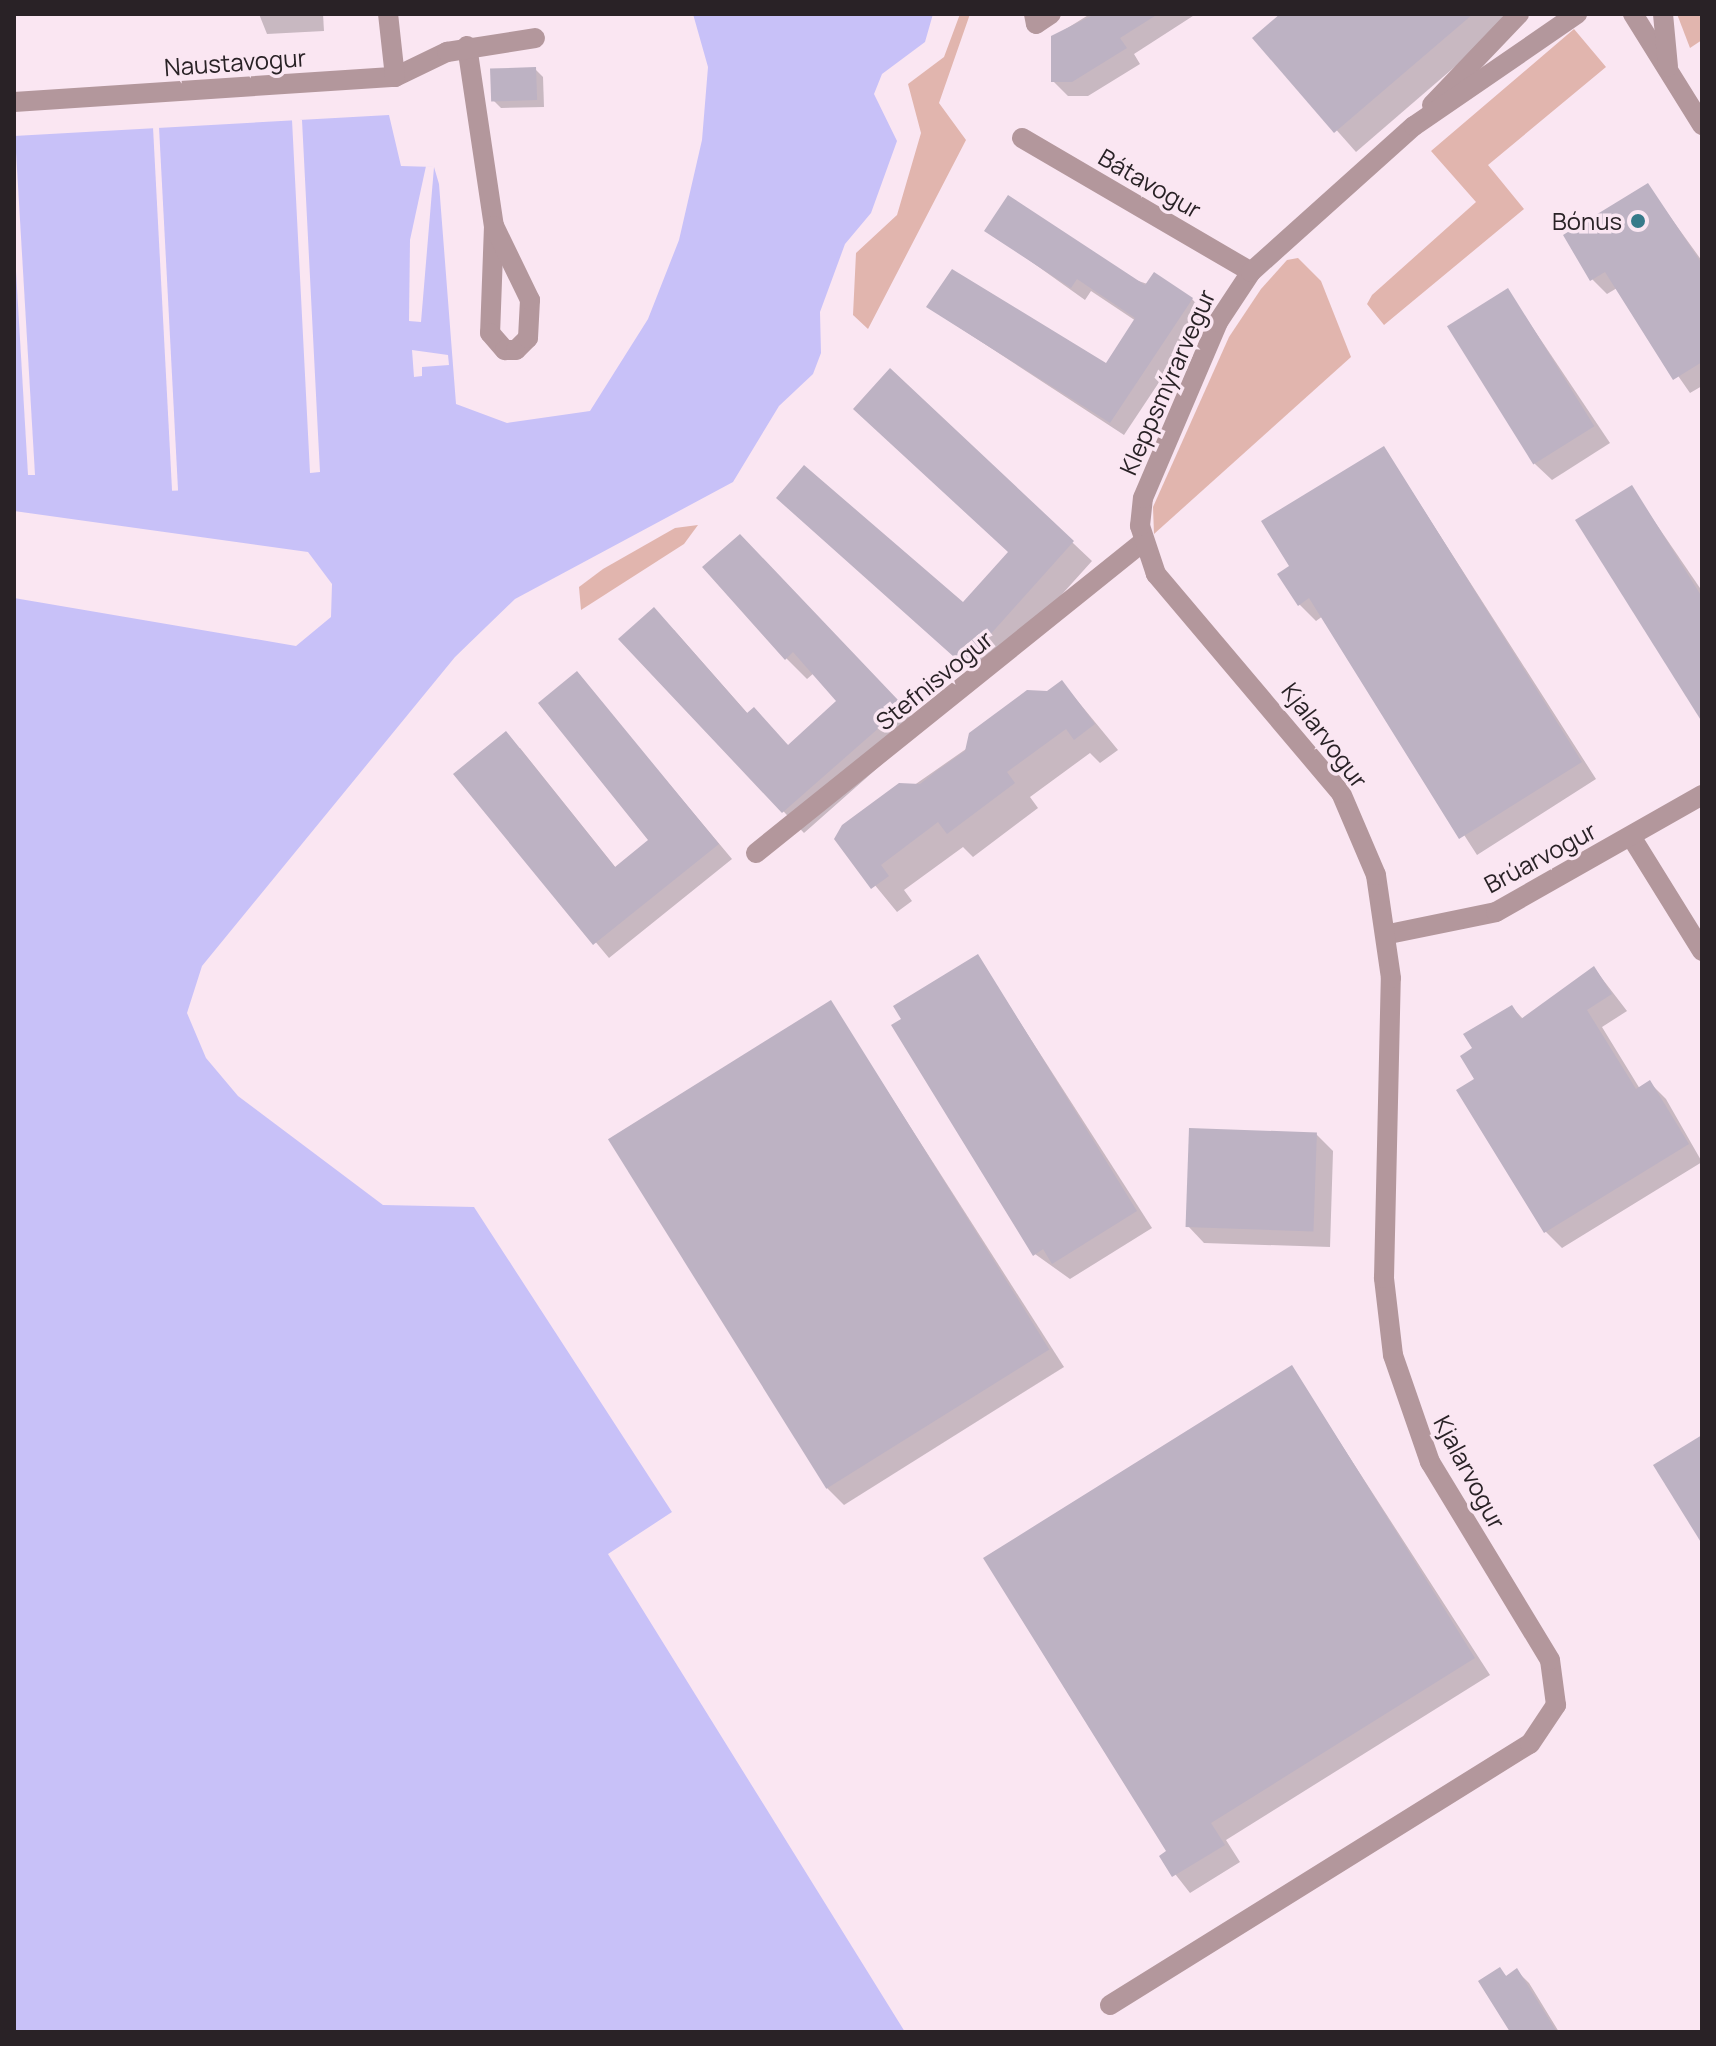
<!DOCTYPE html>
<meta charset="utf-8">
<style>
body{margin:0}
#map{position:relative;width:1716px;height:2046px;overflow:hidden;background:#fae6f2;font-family:Manrope,sans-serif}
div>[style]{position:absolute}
.green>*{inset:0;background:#e1b5ae}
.water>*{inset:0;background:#c8c1f8}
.pier>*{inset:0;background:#fae6f2;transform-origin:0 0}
.shadow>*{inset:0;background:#0003}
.building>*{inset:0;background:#bdb2c3;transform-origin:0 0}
.minor>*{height:20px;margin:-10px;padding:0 10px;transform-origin:10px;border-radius:10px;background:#b3979c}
.dots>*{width:22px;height:22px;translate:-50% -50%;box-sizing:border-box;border:4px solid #fae6f2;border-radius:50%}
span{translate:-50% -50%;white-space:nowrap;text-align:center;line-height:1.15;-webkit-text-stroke:7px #fae6f2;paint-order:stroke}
.street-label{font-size:24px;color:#292226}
.poi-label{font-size:24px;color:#292226}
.right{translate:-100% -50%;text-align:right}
.frame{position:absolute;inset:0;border:16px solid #292226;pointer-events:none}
</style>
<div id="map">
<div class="green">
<i style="clip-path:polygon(960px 14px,970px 14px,939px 103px,966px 140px,868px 329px,853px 315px,856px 253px,897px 215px,921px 133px,908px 84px,944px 57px)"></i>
<i style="clip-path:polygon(1677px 14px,1702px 14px,1702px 40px,1690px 48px)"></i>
<i style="clip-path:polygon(1574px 29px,1606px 67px,1488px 165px,1524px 209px,1384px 325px,1367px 304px,1372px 295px,1476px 202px,1431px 151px)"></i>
<i style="clip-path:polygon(1298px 258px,1321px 281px,1351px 357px,1154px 534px,1153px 507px,1229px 337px,1261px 289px,1287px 260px)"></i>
<i style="clip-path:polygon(698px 525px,684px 544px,581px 610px,579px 587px,603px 569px,675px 528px)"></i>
</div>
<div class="water">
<i style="clip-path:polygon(693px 14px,933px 14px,925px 42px,882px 74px,874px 94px,897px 141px,871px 213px,845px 244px,820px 312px,821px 353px,813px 374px,779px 406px,733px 482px,515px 599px,455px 657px,202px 966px,187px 1013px,206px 1058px,238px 1096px,383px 1205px,474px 1207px,672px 1512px,608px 1554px,905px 2032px,14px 2032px,14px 598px,296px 646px,331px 617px,332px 584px,308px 552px,14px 511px,14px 136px,389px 115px,401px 166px,434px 167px,439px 184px,456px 404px,507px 423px,590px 411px,648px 319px,679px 240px,702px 140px,708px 67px)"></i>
</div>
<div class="pier">
<i style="clip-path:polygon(292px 120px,302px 120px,318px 434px,320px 472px,310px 473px)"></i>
<i style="left:159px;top:127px;width:364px;height:6px;rotate:87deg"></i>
<i style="clip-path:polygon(15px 135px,35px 475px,28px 475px,14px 237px)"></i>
<i style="clip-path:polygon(426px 166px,434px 167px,421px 322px,409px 321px,410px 240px)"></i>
<i style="clip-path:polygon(412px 350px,448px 355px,449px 365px,422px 367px,422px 376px,414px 377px)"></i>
</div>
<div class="shadow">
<i style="clip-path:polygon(259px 14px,323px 14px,324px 31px,267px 34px)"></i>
<i style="clip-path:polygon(1090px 14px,1196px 14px,1134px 54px,1140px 64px,1088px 96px,1068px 96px,1053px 81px,1053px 37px)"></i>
<i style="clip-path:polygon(1283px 14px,1516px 14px,1356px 152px,1255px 38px)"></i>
<i style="clip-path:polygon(535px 69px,543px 77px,544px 107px,501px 108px,493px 100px)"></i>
<i style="clip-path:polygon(1648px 186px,1702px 261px,1702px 386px,1690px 393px,1617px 288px,1607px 294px,1592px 279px)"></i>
<i style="clip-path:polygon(987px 230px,1192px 299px,1205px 313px,1124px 435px,928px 307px,1107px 366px,1136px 321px,1091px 291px,1085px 300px)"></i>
<i style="clip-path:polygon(1508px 291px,1610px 443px,1552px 480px,1535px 464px)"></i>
<i style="clip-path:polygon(891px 371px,1092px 561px,983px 682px,778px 498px,963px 604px,1010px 552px)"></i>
<i style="clip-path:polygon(1384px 448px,1596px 779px,1477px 855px,1323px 616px,1316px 621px,1299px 604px,1292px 567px)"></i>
<i style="clip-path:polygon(1631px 487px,1702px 591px,1702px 718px)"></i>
<i style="clip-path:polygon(760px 557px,917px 722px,908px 741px,804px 833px,620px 639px,674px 630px,749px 715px,789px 746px,839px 702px,814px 673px,807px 679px,786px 658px)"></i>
<i style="clip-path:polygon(577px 674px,732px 859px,609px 958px,456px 775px,520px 748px,616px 868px,650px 840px)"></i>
<i style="clip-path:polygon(1062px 682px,1118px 750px,1100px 763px,1090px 753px,1030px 797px,1038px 808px,973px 857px,963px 847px,904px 890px,912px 901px,897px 912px,837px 839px)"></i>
<i style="clip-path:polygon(978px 957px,1152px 1228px,1070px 1279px,1035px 1254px)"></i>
<i style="clip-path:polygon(1594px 968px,1627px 1011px,1602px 1027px,1640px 1089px,1650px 1083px,1666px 1099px,1702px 1162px,1562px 1248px,1546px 1232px,1477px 1080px,1475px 1049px,1512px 1007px,1523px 1019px)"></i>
<i style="clip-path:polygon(831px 1003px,1064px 1367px,844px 1505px,827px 1488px)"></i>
<i style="clip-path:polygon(1316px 1134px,1333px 1151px,1330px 1247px,1204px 1243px,1188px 1226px)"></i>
<i style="clip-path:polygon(1292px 1368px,1490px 1675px,1226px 1840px,1240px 1862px,1190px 1893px,1161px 1856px,1169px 1851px)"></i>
<i style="clip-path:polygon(1500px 1970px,1507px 1977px,1517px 1971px,1529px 1983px,1559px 2032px,1512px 2032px)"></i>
</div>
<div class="building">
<i style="clip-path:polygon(1095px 14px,1158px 14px,1120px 38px,1127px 48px,1072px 82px,1051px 82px,1051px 36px)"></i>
<i style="clip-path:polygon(1280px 14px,1473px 14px,1334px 133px,1252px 38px)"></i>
<i style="left:536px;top:67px;width:33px;height:46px;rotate:88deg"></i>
<i style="clip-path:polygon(1648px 183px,1702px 264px,1702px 362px,1673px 380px,1605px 272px,1590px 281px,1563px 235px)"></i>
<i style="clip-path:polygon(1008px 195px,1145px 285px,1154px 272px,1193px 298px,1110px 423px,926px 307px,952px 269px,1106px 363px,1135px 318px,1077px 279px,1071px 288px,984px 231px)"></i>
<i style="left:1508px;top:288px;width:163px;height:72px;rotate:58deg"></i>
<i style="clip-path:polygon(890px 368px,1074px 541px,963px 665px,776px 498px,804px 465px,963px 602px,1008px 552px,853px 409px)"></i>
<i style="clip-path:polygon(1384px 446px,1582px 762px,1459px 839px,1309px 598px,1298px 606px,1277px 574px,1289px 566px,1261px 521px)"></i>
<i style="clip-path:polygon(1632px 485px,1702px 597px,1702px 722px,1575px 520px)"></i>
<i style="clip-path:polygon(740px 534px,898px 700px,883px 713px,889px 719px,782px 813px,618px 639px,654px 607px,747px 713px,754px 707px,788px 745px,836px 701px,793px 652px,785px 660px,702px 567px)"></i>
<i style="clip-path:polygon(577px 671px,719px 844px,593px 945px,453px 774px,506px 731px,615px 867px,648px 840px,538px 703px)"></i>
<i style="clip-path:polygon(1062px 680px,1095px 724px,1074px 740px,1066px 729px,1007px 772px,1015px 783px,947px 834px,938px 822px,881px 865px,889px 876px,871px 889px,834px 839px,842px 825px,899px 783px,920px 784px,935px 772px,965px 751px,969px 733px,1027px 690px,1047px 691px)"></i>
<i style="clip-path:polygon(978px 954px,1137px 1211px,1052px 1264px,1043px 1249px,1033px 1256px,891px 1025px,901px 1019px,893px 1006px)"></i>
<i style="clip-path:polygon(1594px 966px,1612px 994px,1587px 1010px,1636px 1089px,1650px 1080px,1689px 1144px,1544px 1233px,1456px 1090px,1474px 1079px,1460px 1056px,1472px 1048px,1463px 1034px,1512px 1005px,1521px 1019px)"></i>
<i style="left:831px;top:1000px;width:412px;height:263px;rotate:58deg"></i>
<i style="left:1189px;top:1128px;width:128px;height:99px;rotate:2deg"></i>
<i style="clip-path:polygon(1292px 1365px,1475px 1658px,1211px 1823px,1225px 1845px,1172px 1877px,1159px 1856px,1166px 1851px,983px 1558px)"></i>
<i style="clip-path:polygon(1702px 1435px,1702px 1544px,1653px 1465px)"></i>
<i style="clip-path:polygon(1500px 1967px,1506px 1976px,1517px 1968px,1557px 2032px,1510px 2032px,1478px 1981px)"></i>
</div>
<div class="minor">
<i style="left:1034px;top:14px;width:10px;rotate:79deg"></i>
<i style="left:1036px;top:24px;width:18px;rotate:-34deg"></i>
<i style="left:1633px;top:14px;width:131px;rotate:58.1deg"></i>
<i style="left:1663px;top:14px;width:53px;rotate:84.6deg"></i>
<i style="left:467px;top:46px;width:182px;rotate:81.5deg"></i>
<i style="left:494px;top:226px;width:107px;rotate:92.1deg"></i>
<i style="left:490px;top:333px;width:23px;rotate:49deg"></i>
<i style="left:505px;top:350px;width:11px"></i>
<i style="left:516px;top:350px;width:17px;rotate:-45deg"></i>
<i style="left:528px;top:338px;width:38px;rotate:-87deg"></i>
<i style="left:530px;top:300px;width:82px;rotate:-115.9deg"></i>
<i style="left:395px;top:77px;width:58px;rotate:-25.7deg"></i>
<i style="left:447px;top:52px;width:89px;rotate:-9deg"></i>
<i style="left:14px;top:102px;width:382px;rotate:-3.8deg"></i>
<i style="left:395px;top:77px;width:63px;rotate:-96.3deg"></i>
<i style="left:1432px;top:105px;width:126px;rotate:-46.3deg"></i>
<i style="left:1022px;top:138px;width:265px;rotate:30.3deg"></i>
<i style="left:1632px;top:838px;width:133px;rotate:58.2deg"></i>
<i style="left:756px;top:853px;width:494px;rotate:-38.8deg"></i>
<i style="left:1389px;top:934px;width:109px;rotate:-11.6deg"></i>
<i style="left:1496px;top:912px;width:237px;rotate:-29.6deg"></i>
<i style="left:1110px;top:2005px;width:494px;rotate:-31.9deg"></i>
<i style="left:1530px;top:1744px;width:47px;rotate:-56.3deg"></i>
<i style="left:1556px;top:1705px;width:45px;rotate:-97.6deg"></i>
<i style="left:1550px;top:1660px;width:232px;rotate:-121.2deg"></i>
<i style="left:1430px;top:1462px;width:113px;rotate:-109.1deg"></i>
<i style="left:1393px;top:1355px;width:78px;rotate:-96.7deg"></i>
<i style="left:1384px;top:1278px;width:300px;rotate:-88.7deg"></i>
<i style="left:1391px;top:978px;width:104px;rotate:-98.3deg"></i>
<i style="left:1376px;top:875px;width:89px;rotate:-113.1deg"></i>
<i style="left:1341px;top:793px;width:287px;rotate:-130.2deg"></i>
<i style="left:1156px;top:574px;width:51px;rotate:-108.4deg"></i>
<i style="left:1140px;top:526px;width:28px;rotate:-84deg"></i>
<i style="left:1143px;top:498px;width:191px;rotate:-66.9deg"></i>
<i style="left:1218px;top:322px;width:60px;rotate:-56.6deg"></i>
<i style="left:1251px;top:272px;width:219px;rotate:-41.9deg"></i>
<i style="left:1414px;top:126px;width:198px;rotate:-34.5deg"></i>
</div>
<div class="dots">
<i style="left:1638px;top:221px;background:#377a8a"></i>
</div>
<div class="street-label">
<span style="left:235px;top:62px;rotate:-4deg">Naustavogur</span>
<span style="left:1150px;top:183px;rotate:30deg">Bátavogur</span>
<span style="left:1167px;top:382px;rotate:-66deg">Kleppsmýrarvegur</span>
<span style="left:934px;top:680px;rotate:-39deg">Stefnisvogur</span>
<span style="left:1325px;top:735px;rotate:53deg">Kjalarvogur</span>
<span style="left:1540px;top:857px;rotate:-28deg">Brúarvogur</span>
<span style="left:1470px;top:1472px;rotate:62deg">Kjalarvogur</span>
</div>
<div class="poi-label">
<span class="right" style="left:1622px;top:221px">Bónus</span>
</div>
<div class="frame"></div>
</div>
